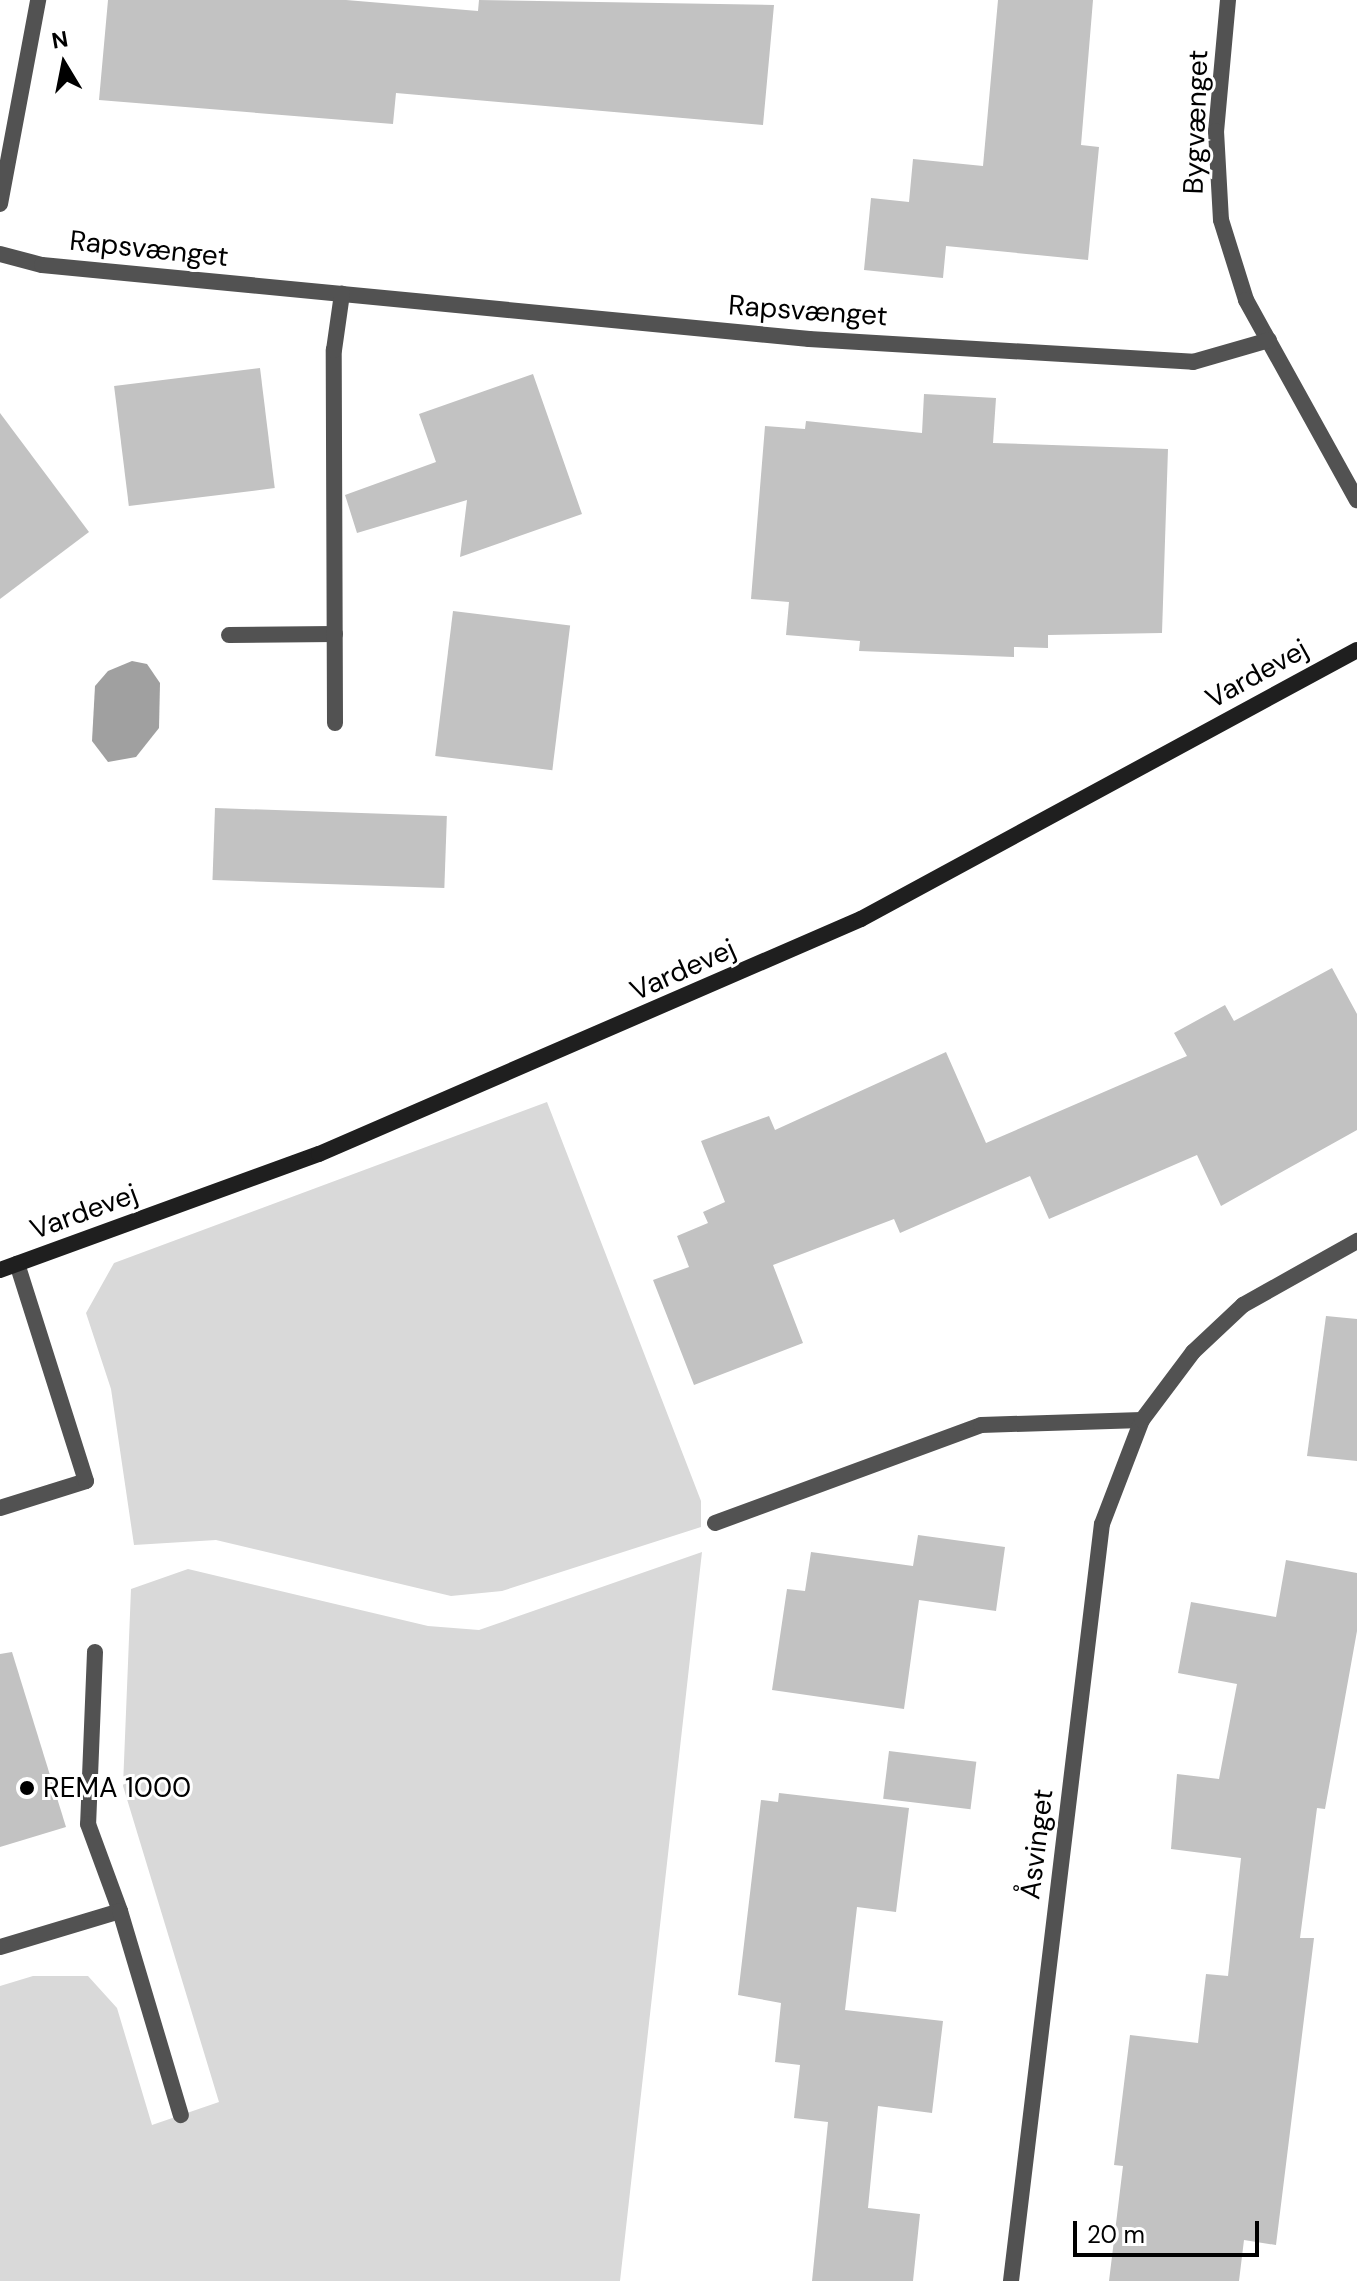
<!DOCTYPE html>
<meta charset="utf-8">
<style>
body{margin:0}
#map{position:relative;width:1357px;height:2281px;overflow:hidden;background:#fff;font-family:"DM Sans",sans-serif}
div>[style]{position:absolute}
.green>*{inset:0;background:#d9d9d9}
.water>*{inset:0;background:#a0a0a0}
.building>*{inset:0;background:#c2c2c2;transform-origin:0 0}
.lane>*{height:16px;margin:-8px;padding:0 8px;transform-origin:8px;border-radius:8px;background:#525252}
.street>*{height:16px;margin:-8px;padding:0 8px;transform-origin:8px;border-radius:8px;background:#525252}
.secondary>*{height:16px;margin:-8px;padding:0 8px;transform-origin:8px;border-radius:8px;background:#1f1f1f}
.dots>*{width:22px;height:22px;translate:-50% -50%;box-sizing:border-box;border:4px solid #fff;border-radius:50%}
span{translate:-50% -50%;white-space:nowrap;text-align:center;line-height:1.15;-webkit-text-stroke:6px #fff;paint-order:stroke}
.street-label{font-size:28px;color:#000}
.poi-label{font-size:28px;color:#000}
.left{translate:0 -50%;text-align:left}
.north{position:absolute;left:24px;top:24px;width:80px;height:80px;-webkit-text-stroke:6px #fff;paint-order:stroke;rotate:350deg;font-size:22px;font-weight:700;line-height:32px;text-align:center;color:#000}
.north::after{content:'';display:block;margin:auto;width:28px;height:36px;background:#000;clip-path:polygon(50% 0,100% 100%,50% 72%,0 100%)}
.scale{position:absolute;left:1073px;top:2221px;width:186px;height:36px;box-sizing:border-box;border:4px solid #000;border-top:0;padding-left:10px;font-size:24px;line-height:28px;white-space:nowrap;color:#000;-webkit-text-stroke:6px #fff;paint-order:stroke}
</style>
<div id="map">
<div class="green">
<i style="clip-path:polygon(547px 1102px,701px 1501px,701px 1527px,502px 1591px,451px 1596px,216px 1540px,134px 1545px,111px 1389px,86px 1313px,114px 1263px)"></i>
<i style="clip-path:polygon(702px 1552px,620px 2281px,0 2281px,0 1986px,33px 1976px,88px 1976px,117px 2008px,152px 2125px,219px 2102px,123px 1786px,131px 1589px,188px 1569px,428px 1626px,479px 1630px)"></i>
</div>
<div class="water">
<i style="clip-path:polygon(132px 661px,147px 664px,160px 683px,159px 728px,136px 757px,108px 762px,92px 741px,95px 686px,108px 671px)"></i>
</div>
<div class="building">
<i style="clip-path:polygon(108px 0,346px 0,478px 11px,479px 0,774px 5px,763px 125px,396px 93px,393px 124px,99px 100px)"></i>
<i style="clip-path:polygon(998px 0,1093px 0,1081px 145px,1099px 147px,1088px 260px,946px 246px,943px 278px,864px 270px,871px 198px,909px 202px,913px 159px,983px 166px)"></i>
<i style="left:260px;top:368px;width:121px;height:147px;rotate:83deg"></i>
<i style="clip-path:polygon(533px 374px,582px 514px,460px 557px,467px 500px,357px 533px,345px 495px,436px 462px,419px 414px)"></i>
<i style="clip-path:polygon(924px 394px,996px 398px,993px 443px,1168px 449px,1162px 633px,1048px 635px,1048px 648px,1014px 647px,1014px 657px,859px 651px,860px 641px,786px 635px,789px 602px,751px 599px,765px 426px,805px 429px,806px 421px,922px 433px)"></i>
<i style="clip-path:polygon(0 413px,89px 532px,0 599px)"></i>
<i style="left:453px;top:611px;width:118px;height:146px;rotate:7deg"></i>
<i style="left:215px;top:808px;width:232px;height:72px;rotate:2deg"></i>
<i style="clip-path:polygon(1332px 968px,1357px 1014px,1357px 1130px,1221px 1206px,1197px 1155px,1049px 1219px,1030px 1176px,900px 1233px,894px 1219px,773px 1265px,803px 1343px,694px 1385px,653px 1280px,689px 1267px,677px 1236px,708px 1223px,703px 1212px,725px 1202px,701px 1141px,769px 1116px,775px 1130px,946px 1052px,986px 1143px,1187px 1056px,1174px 1033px,1225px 1005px,1234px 1021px)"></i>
<i style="clip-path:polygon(1326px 1316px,1357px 1319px,1357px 1461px,1307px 1456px)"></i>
<i style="clip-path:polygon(918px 1535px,1005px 1547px,996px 1611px,919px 1600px,904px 1709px,772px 1690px,787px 1589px,805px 1591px,811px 1552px,913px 1566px)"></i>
<i style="clip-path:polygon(1286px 1560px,1357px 1573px,1357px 1631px,1325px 1809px,1317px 1808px,1300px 1938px,1314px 1938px,1276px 2245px,1244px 2240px,1239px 2281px,1109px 2281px,1123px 2166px,1114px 2165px,1130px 2035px,1198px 2043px,1206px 1974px,1228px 1976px,1241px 1858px,1171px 1849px,1177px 1774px,1219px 1779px,1237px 1684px,1178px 1673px,1191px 1602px,1276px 1617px)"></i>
<i style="clip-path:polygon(12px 1652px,66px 1827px,0 1847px,0 1654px)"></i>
<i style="left:889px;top:1751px;width:88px;height:48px;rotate:7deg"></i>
<i style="clip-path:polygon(779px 1793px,909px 1808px,896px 1912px,857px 1907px,845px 2010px,943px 2021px,932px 2113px,878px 2106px,868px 2208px,920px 2214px,913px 2281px,812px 2281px,828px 2122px,794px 2118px,800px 2065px,775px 2062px,781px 2003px,738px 1995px,761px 1800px,778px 1802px)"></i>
</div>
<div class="lane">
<i style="left:0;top:1508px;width:90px;rotate:-17.4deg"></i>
<i style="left:86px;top:1481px;width:228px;rotate:-107.6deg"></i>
<i style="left:95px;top:1652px;width:172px;rotate:92.3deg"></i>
<i style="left:88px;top:1824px;width:93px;rotate:69.8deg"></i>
<i style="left:0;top:1947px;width:125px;rotate:-16.7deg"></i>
<i style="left:120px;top:1911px;width:213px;rotate:73.4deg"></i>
</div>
<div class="street">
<i style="left:1228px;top:0;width:132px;rotate:95.2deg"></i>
<i style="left:1216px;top:131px;width:89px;rotate:86.8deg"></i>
<i style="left:1221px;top:220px;width:84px;rotate:72.6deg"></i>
<i style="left:1246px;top:300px;width:229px;rotate:61deg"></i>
<i style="left:0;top:204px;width:208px;rotate:-79.4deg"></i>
<i style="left:0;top:254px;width:43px;rotate:14.7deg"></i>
<i style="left:42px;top:265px;width:771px;rotate:5.51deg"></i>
<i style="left:809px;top:339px;width:385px;rotate:3.4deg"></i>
<i style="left:1193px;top:362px;width:79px;rotate:-16.1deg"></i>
<i style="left:229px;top:635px;width:106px;rotate:-0.5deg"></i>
<i style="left:335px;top:723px;width:373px;rotate:-90.2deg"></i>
<i style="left:334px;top:350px;width:57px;rotate:-81.9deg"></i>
<i style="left:715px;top:1523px;width:283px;rotate:-20.2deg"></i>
<i style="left:981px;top:1425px;width:161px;rotate:-1.8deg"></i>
<i style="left:1011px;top:2281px;width:762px;rotate:-83.15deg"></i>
<i style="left:1102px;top:1524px;width:111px;rotate:-69deg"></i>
<i style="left:1142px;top:1420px;width:85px;rotate:-53.1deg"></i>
<i style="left:1193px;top:1352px;width:69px;rotate:-43.2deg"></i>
<i style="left:1243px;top:1305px;width:131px;rotate:-29.3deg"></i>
</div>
<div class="secondary">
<i style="left:0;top:1270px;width:339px;rotate:-20deg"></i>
<i style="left:319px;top:1154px;width:591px;rotate:-23.44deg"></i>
<i style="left:861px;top:919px;width:564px;rotate:-28.47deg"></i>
</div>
<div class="dots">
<i style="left:27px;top:1788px;background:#000"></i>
</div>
<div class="street-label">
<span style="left:1196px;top:122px;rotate:-88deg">Bygvænget</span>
<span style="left:149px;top:249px;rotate:6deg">Rapsvænget</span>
<span style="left:808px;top:311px;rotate:4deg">Rapsvænget</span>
<span style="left:1257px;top:674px;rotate:-29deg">Vardevej</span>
<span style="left:683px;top:970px;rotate:-24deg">Vardevej</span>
<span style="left:84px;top:1212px;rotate:-20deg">Vardevej</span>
<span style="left:1037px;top:1844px;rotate:-83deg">Åsvinget</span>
</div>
<div class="poi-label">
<span class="left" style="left:43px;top:1788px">REMA 1000</span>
</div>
<div class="north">N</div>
<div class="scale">20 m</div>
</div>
